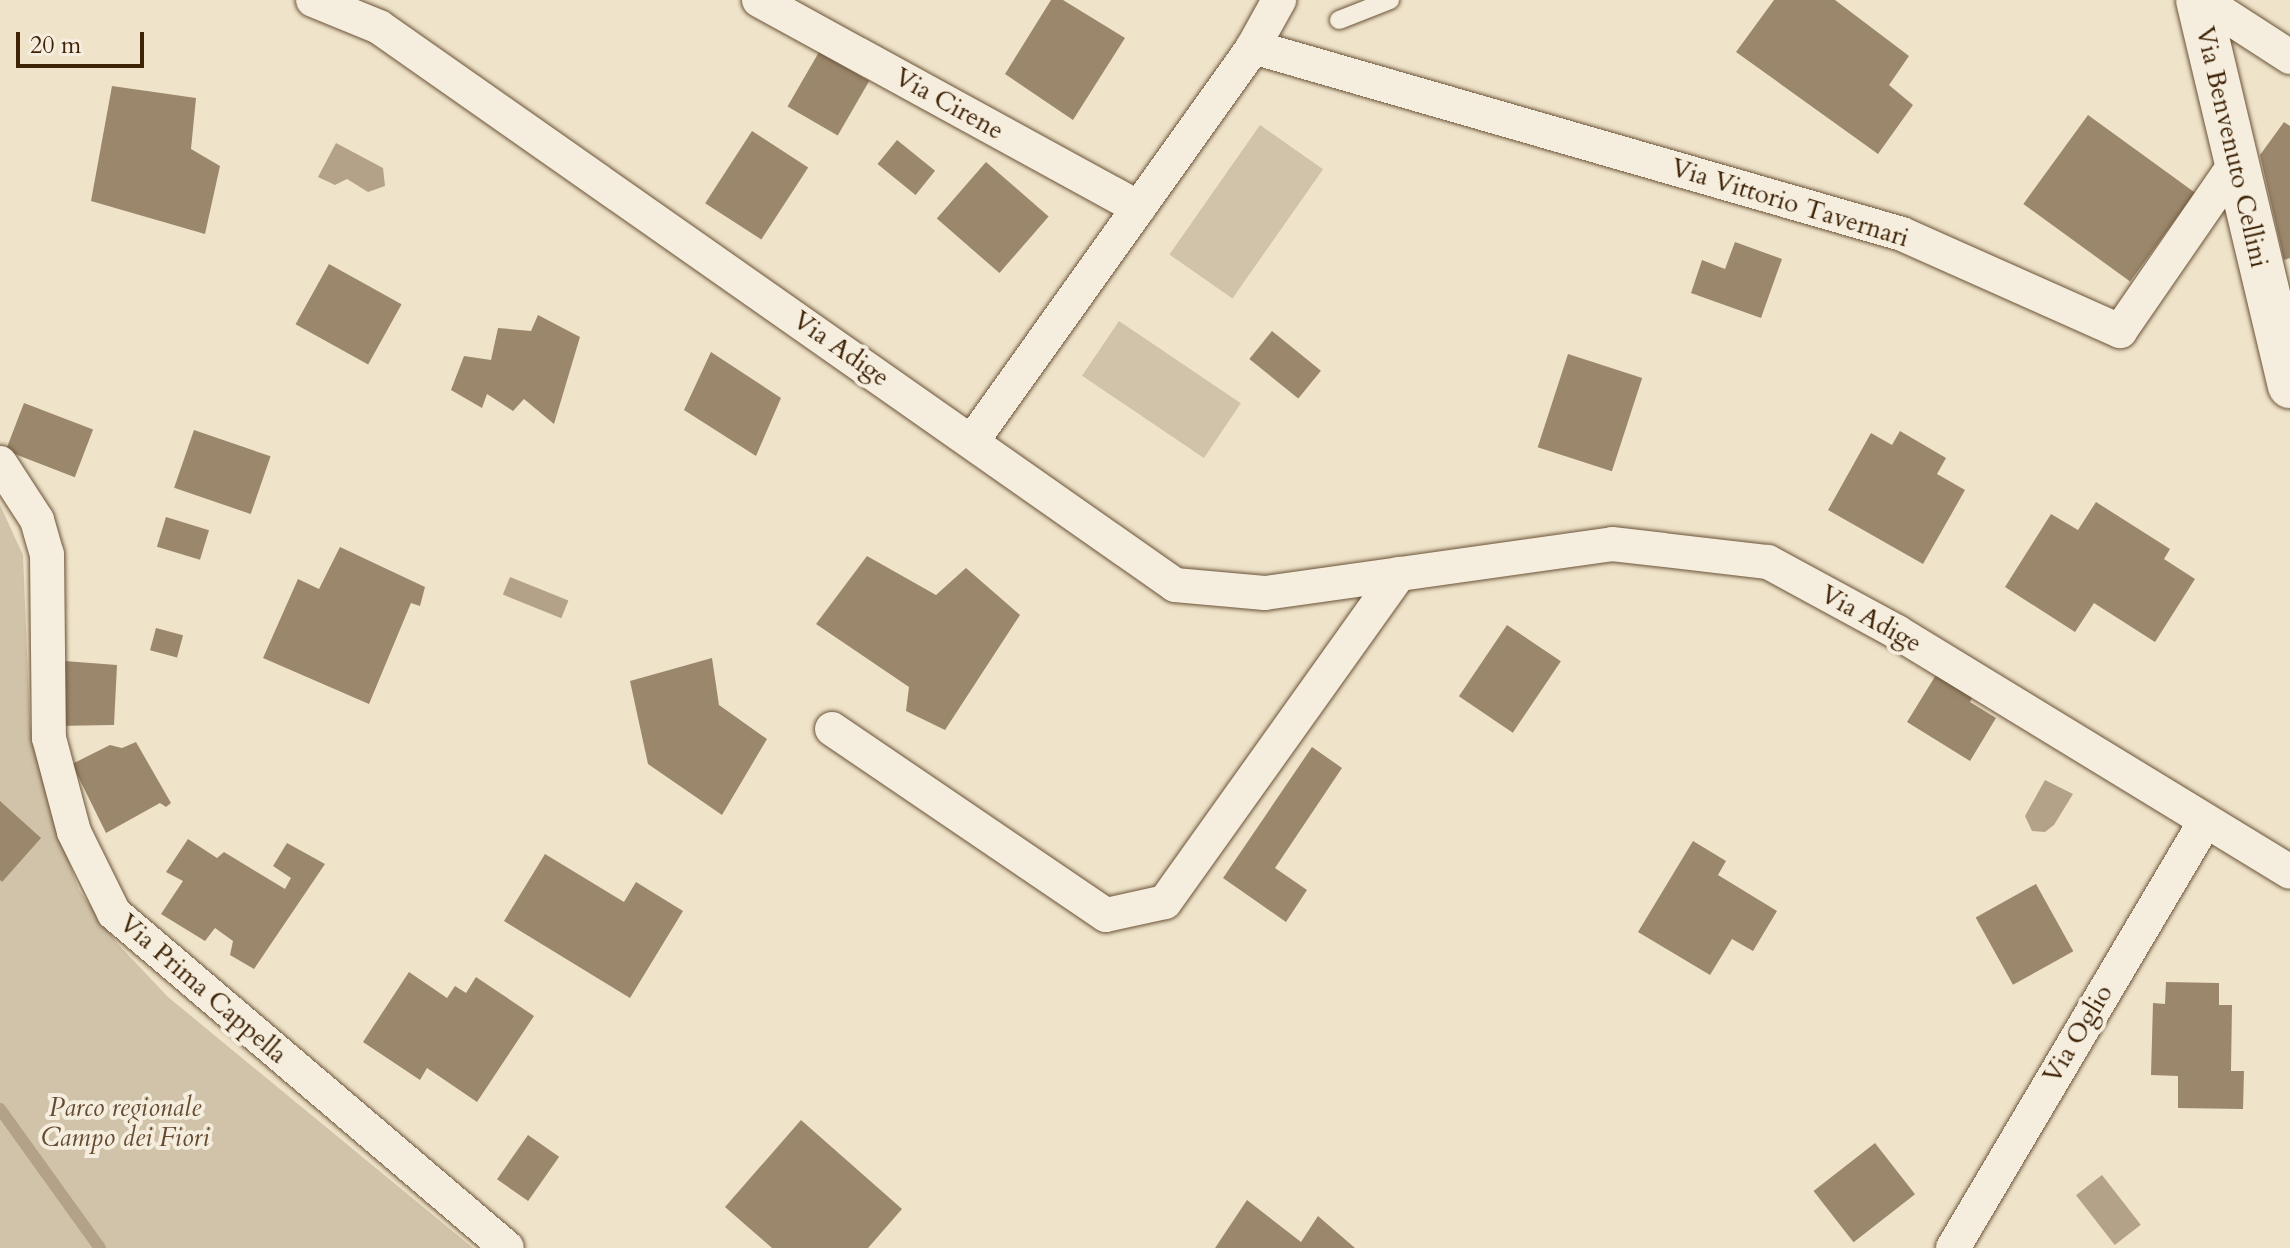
<!DOCTYPE html>
<style>
body{margin:0}
#map{position:relative;width:2290px;height:1248px;overflow:hidden;background:#efe4ca;font-family:Cardo,serif}
div>[style]{position:absolute}
.green>*{inset:0;background:#d1c3a9;transform-origin:0 0}
.water>*{inset:0;background:#b3a288;transform-origin:0 0}
.stream>*{height:12px;margin:-6px;padding:0 6px;transform-origin:6px;border-radius:6px;background:#b3a288}
.building>*{inset:0;background:#9b876c;transform-origin:0 0}
.roads{filter:drop-shadow(0 0 2px #6b5338) drop-shadow(0 0 2px #6b5338)}
.lane>*{height:18px;margin:-9px;padding:0 9px;transform-origin:9px;border-radius:9px;background:#f5eddd}
.street>*{height:34px;margin:-17px;padding:0 17px;transform-origin:17px;border-radius:17px;background:#f5eddd}
.secondary>*{height:44px;margin:-22px;padding:0 22px;transform-origin:22px;border-radius:22px;background:#f5eddd}
span{translate:-50% -50%;white-space:nowrap;text-align:center;line-height:1.15;-webkit-text-stroke:8px #f5eddd;paint-order:stroke}
.street-label{font-size:26px;color:#3f2307}
.park-label{font-size:26px;color:#644b30;font-style:italic}
.scale{position:absolute;left:16px;top:32px;width:128px;height:36px;box-sizing:border-box;border:4px solid #3f2307;border-top:0;padding-left:10px;font-size:24px;line-height:28px;white-space:nowrap;color:#3f2307;-webkit-text-stroke:6px #f5eddd;paint-order:stroke}
</style>
<div id="map">
<div class="green">
<i style="left:1260px;top:125px;width:77px;height:158px;rotate:35deg"></i>
<i style="left:1119px;top:321px;width:147px;height:66px;rotate:34deg"></i>
<i style="clip-path:polygon(0 505px,23px 555px,30px 724px,51px 812px,79px 890px,117px 943px,168px 997px,473px 1248px,0 1248px)"></i>
</div>
<div class="water">
<i style="clip-path:polygon(336px 143px,383px 168px,385px 186px,368px 192px,347px 179px,335px 185px,318px 177px)"></i>
<i style="left:510px;top:577px;width:63px;height:19px;rotate:22deg"></i>
<i style="clip-path:polygon(2045px 780px,2073px 794px,2054px 825px,2045px 832px,2032px 831px,2025px 816px)"></i>
<i style="left:2102px;top:1175px;width:63px;height:33px;rotate:52deg"></i>
</div>
<div class="stream">
<i style="left:0;top:1109px;width:171px;rotate:54.3deg"></i>
</div>
<div class="building">
<i style="clip-path:polygon(1051px 0,1063px 0,1125px 38px,1073px 120px,1005px 74px)"></i>
<i style="clip-path:polygon(1774px 0,1835px 0,1909px 56px,1889px 85px,1913px 105px,1878px 154px,1736px 52px)"></i>
<i style="left:819px;top:52px;width:58px;height:63px;rotate:30deg"></i>
<i style="clip-path:polygon(112px 86px,196px 98px,191px 149px,220px 166px,205px 234px,91px 201px)"></i>
<i style="left:2088px;top:115px;width:132px;height:110px;rotate:36deg"></i>
<i style="clip-path:polygon(2284px 122px,2290px 126px,2290px 258px,2284px 260px,2260px 155px)"></i>
<i style="left:752px;top:131px;width:67px;height:86px;rotate:33deg"></i>
<i style="left:897px;top:140px;width:49px;height:31px;rotate:39deg"></i>
<i style="left:986px;top:162px;width:83px;height:75px;rotate:41deg"></i>
<i style="clip-path:polygon(1735px 242px,1782px 259px,1761px 318px,1691px 293px,1702px 260px,1725px 269px)"></i>
<i style="left:329px;top:264px;width:83px;height:69px;rotate:29deg"></i>
<i style="clip-path:polygon(538px 315px,580px 337px,554px 424px,524px 399px,513px 411px,487px 394px,482px 408px,451px 390px,464px 356px,491px 360px,498px 328px,531px 331px)"></i>
<i style="left:1272px;top:331px;width:63px;height:36px;rotate:39deg"></i>
<i style="clip-path:polygon(711px 352px,781px 398px,756px 456px,684px 410px)"></i>
<i style="left:1568px;top:354px;width:78px;height:98px;rotate:18deg"></i>
<i style="left:24px;top:403px;width:74px;height:51px;rotate:21deg"></i>
<i style="left:194px;top:430px;width:81px;height:61px;rotate:19deg"></i>
<i style="clip-path:polygon(1900px 431px,1946px 458px,1937px 474px,1965px 490px,1923px 564px,1828px 510px,1871px 433px,1892px 445px)"></i>
<i style="clip-path:polygon(2096px 502px,2170px 549px,2164px 559px,2195px 579px,2155px 642px,2094px 603px,2075px 632px,2005px 587px,2051px 514px,2078px 530px)"></i>
<i style="left:166px;top:517px;width:45px;height:31px;rotate:17deg"></i>
<i style="clip-path:polygon(340px 547px,425px 587px,420px 606px,411px 603px,369px 704px,263px 658px,298px 579px,319px 589px)"></i>
<i style="clip-path:polygon(867px 556px,936px 595px,966px 568px,1020px 615px,945px 730px,906px 711px,909px 687px,816px 624px)"></i>
<i style="left:1507px;top:625px;width:65px;height:86px;rotate:34deg"></i>
<i style="left:156px;top:628px;width:28px;height:23px;rotate:15deg"></i>
<i style="clip-path:polygon(712px 658px,719px 705px,767px 739px,722px 815px,648px 764px,630px 681px)"></i>
<i style="clip-path:polygon(51px 660px,117px 665px,114px 725px,54px 726px)"></i>
<i style="clip-path:polygon(1939px 670px,1975px 692px,1970px 702px,1996px 718px,1970px 761px,1907px 722px)"></i>
<i style="clip-path:polygon(136px 742px,171px 803px,166px 807px,160px 803px,106px 833px,72px 764px,110px 745px,122px 748px)"></i>
<i style="clip-path:polygon(1312px 747px,1342px 768px,1275px 868px,1307px 890px,1286px 922px,1223px 878px)"></i>
<i style="clip-path:polygon(0 801px,41px 838px,2px 882px,0 880px)"></i>
<i style="clip-path:polygon(188px 839px,217px 858px,224px 852px,285px 889px,291px 878px,273px 866px,287px 843px,325px 864px,254px 969px,230px 955px,233px 941px,215px 928px,205px 941px,161px 914px,183px 881px,166px 872px)"></i>
<i style="clip-path:polygon(1693px 841px,1726px 861px,1718px 875px,1777px 911px,1753px 951px,1732px 939px,1710px 975px,1638px 932px)"></i>
<i style="clip-path:polygon(545px 854px,624px 902px,636px 882px,683px 911px,630px 998px,504px 921px)"></i>
<i style="left:2036px;top:884px;width:77px;height:69px;rotate:61deg"></i>
<i style="clip-path:polygon(409px 972px,447px 998px,455px 986px,466px 993px,476px 977px,534px 1016px,477px 1102px,427px 1068px,420px 1080px,363px 1042px)"></i>
<i style="clip-path:polygon(2166px 982px,2219px 983px,2219px 1005px,2232px 1005px,2231px 1071px,2244px 1071px,2243px 1109px,2178px 1108px,2178px 1076px,2151px 1075px,2153px 1003px,2165px 1004px)"></i>
<i style="clip-path:polygon(801px 1120px,902px 1209px,868px 1248px,772px 1248px,725px 1207px)"></i>
<i style="left:528px;top:1135px;width:38px;height:54px;rotate:35deg"></i>
<i style="left:1875px;top:1143px;width:65px;height:78px;rotate:52deg"></i>
<i style="clip-path:polygon(1247px 1200px,1301px 1242px,1318px 1216px,1355px 1248px,1215px 1248px)"></i>
</div>
<div class="roads">
<div class="lane">
<i style="left:1339px;top:20px;width:55px;rotate:-21.4deg"></i>
</div>
<div class="street">
<i style="left:313px;top:0;width:71px;rotate:22.2deg"></i>
<i style="left:379px;top:27px;width:972px;rotate:35.03deg"></i>
<i style="left:1175px;top:585px;width:90px;rotate:5.1deg"></i>
<i style="left:1265px;top:593px;width:350px;rotate:-8deg"></i>
<i style="left:1612px;top:544px;width:157px;rotate:6.6deg"></i>
<i style="left:1768px;top:562px;width:147px;rotate:28.5deg"></i>
<i style="left:1897px;top:632px;width:460px;rotate:31.4deg"></i>
<i style="left:759px;top:0;width:433px;rotate:28.7deg"></i>
<i style="left:2202px;top:0;width:105px;rotate:32.9deg"></i>
<i style="left:1253px;top:47px;width:675px;rotate:16.07deg"></i>
<i style="left:1902px;top:234px;width:239px;rotate:24deg"></i>
<i style="left:2120px;top:331px;width:204px;rotate:-55.4deg"></i>
<i style="left:973px;top:440px;width:483px;rotate:-54.5deg"></i>
<i style="left:1253px;top:47px;width:54px;rotate:-61deg"></i>
<i style="left:0;top:463px;width:68px;rotate:57deg"></i>
<i style="left:37px;top:520px;width:35px;rotate:74deg"></i>
<i style="left:47px;top:554px;width:184px;rotate:89.4deg"></i>
<i style="left:49px;top:738px;width:97px;rotate:75.1deg"></i>
<i style="left:74px;top:832px;width:90px;rotate:63.7deg"></i>
<i style="left:114px;top:913px;width:516px;rotate:40.44deg"></i>
<i style="left:832px;top:729px;width:331px;rotate:34.2deg"></i>
<i style="left:1106px;top:915px;width:60px;rotate:-12.4deg"></i>
<i style="left:1165px;top:902px;width:403px;rotate:-54.5deg"></i>
<i style="left:1953px;top:1248px;width:496px;rotate:-59.4deg"></i>
</div>
<div class="secondary">
<i style="left:2198px;top:0;width:397px;rotate:76.6deg"></i>
</div>
</div>
<div class="street-label">
<span style="left:949px;top:104px;rotate:29deg">Via Cirene</span>
<span style="left:2232px;top:147px;rotate:77deg">Via Benvenuto Cellini</span>
<span style="left:1790px;top:203px;rotate:17deg">Via Vittorio Tavernari</span>
<span style="left:841px;top:349px;rotate:35deg">Via Adige</span>
<span style="left:1871px;top:619px;rotate:29deg">Via Adige</span>
<span style="left:203px;top:989px;rotate:41deg">Via Prima Cappella</span>
<span style="left:2078px;top:1034px;rotate:-59deg">Via Oglio</span>
</div>
<div class="park-label">
<span style="left:125px;top:1123px">Parco regionale<br>Campo dei Fiori</span>
</div>
<div class="scale">20 m</div>
</div>
